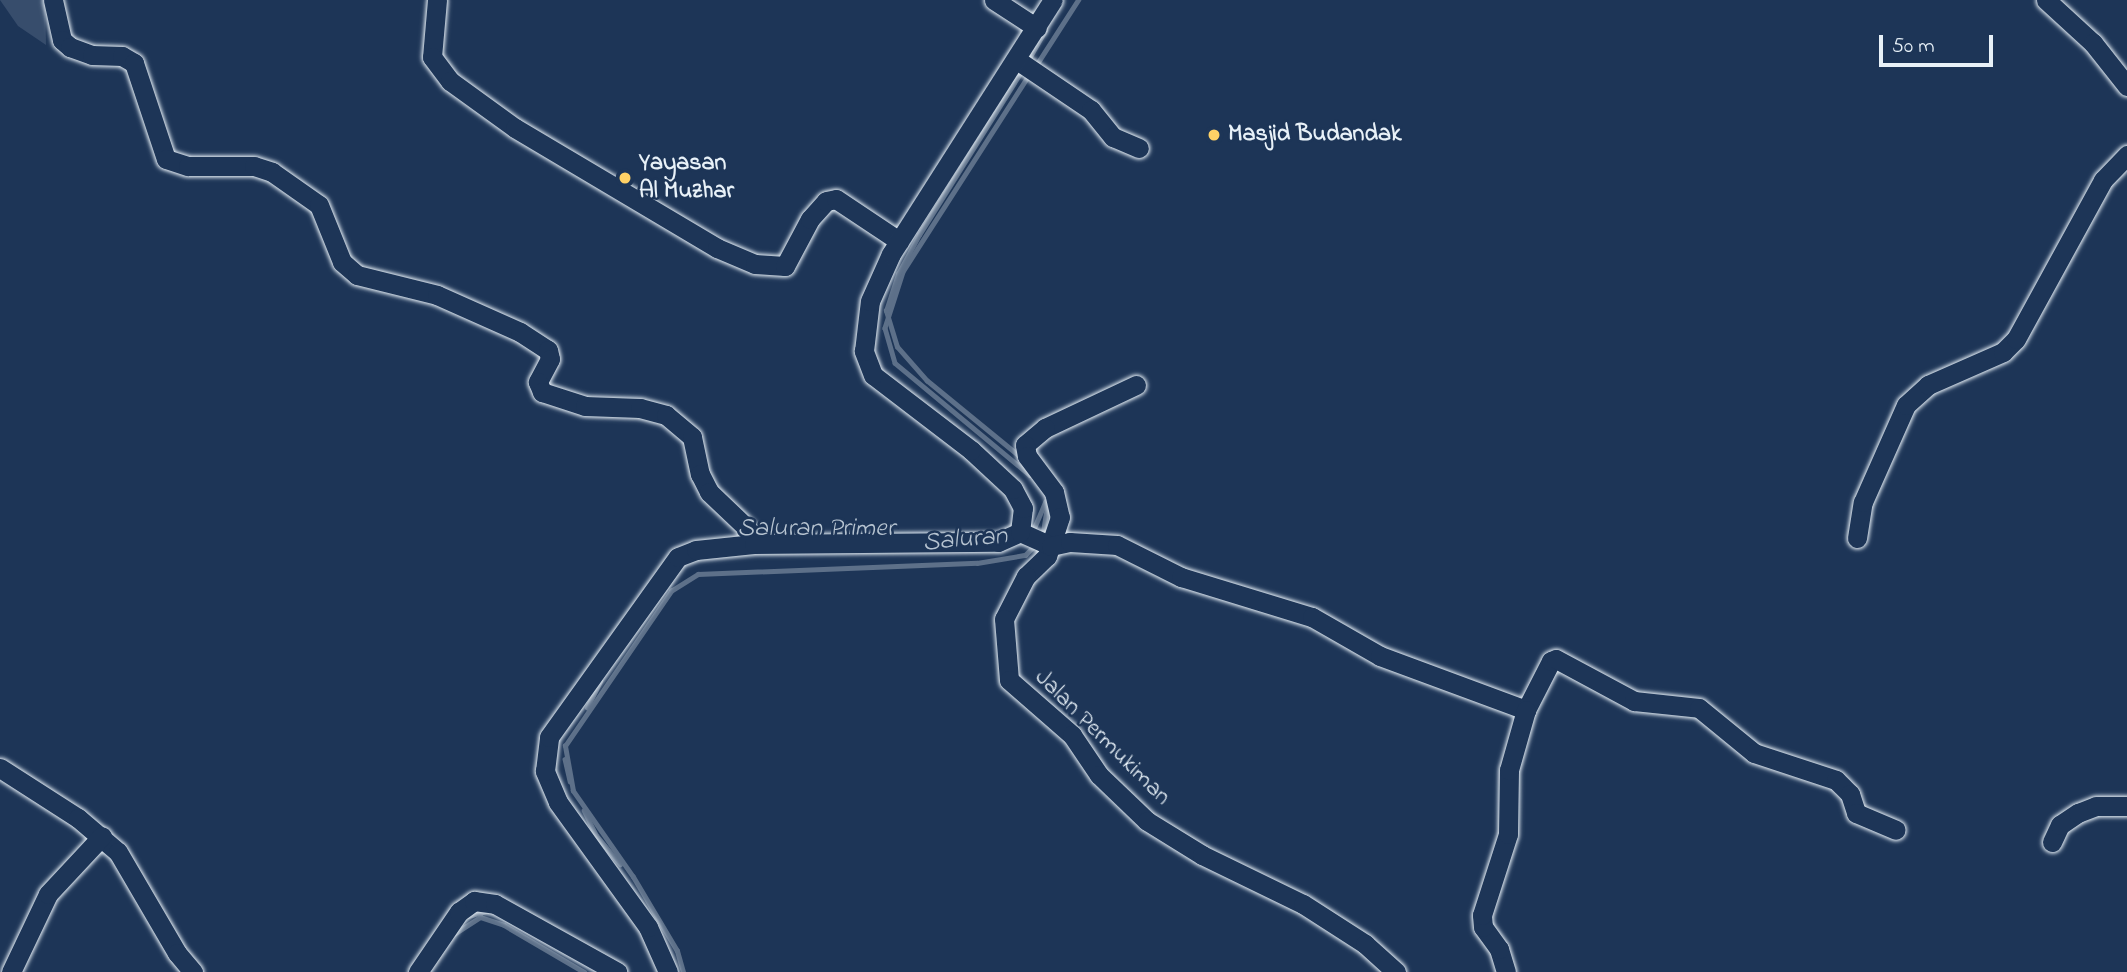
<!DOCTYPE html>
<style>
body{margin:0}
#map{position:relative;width:2127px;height:972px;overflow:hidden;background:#1d3557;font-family:"Indie Flower",sans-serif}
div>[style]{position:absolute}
.green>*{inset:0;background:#374d6c}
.stream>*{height:4.5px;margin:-2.25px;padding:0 2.25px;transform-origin:2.25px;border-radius:2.25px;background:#5d7089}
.roads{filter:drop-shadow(0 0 2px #e8f1f8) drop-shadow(0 0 2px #e8f1f8)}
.minor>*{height:19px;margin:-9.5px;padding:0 9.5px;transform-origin:9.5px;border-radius:9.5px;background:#1d3557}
.dots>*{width:19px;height:19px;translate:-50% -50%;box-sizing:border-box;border:4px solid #1d3557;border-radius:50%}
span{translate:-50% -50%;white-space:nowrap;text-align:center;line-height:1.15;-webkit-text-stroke:5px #1d3557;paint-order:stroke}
.poi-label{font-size:24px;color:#e8f1f8;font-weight:700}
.left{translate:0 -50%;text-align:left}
.street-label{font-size:24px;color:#e8f1f8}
.water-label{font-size:26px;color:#b7c4d1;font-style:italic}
.scale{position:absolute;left:1879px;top:35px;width:114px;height:32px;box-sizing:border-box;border:4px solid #e8f1f8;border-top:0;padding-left:9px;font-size:21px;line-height:24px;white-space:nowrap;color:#e8f1f8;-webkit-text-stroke:5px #1d3557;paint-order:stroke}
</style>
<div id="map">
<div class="green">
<i style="clip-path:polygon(0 0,45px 0,46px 45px,18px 26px)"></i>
</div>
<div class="stream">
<i style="left:1028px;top:60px;width:34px;rotate:-60deg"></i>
<i style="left:1035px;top:67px;width:80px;rotate:-57.3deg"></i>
<i style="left:1030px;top:74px;width:235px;rotate:122.7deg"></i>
<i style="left:903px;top:272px;width:59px;rotate:107.8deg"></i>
<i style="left:885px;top:328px;width:36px;rotate:74deg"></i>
<i style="left:895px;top:363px;width:175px;rotate:39.7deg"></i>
<i style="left:1020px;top:457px;width:120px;rotate:-140.7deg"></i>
<i style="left:927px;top:381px;width:45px;rotate:-131.4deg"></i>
<i style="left:897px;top:347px;width:38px;rotate:-107deg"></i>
<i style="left:886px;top:311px;width:39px;rotate:-72deg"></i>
<i style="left:898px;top:274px;width:44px;rotate:-61.7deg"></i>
<i style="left:919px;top:235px;width:195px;rotate:-58deg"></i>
<i style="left:1032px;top:533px;width:34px;rotate:-67deg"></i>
<i style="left:1042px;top:538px;width:37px;rotate:-81deg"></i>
<i style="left:587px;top:708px;width:30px;rotate:-64deg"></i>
<i style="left:565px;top:759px;width:23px;rotate:77deg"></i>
<i style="left:584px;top:810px;width:28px;rotate:64deg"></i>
<i style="left:596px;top:835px;width:38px;rotate:50deg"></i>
<i style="left:468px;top:916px;width:20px;rotate:-15deg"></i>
<i style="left:451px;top:936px;width:35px;rotate:-33deg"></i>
<i style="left:480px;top:917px;width:25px;rotate:18deg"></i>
<i style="left:504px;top:925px;width:93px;rotate:30.4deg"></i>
<i style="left:683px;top:972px;width:22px;rotate:-106deg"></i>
<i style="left:677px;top:951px;width:86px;rotate:-120.7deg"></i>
<i style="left:633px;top:877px;width:105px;rotate:-124.9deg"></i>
<i style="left:573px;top:791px;width:46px;rotate:-100.1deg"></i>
<i style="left:565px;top:746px;width:188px;rotate:-55.6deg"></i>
<i style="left:671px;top:591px;width:32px;rotate:-32deg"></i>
<i style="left:698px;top:574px;width:279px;rotate:-2.3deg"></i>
<i style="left:977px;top:563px;width:49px;rotate:-9.5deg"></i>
<i style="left:1025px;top:555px;width:16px;rotate:-45deg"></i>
</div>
<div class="roads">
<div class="minor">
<i style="left:53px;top:0;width:41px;rotate:77.3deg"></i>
<i style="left:62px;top:40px;width:11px;rotate:41deg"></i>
<i style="left:70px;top:47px;width:23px;rotate:20deg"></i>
<i style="left:92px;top:55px;width:30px;rotate:2deg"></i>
<i style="left:122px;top:56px;width:14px;rotate:30deg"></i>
<i style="left:134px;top:63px;width:101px;rotate:71.6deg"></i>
<i style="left:166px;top:159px;width:23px;rotate:18deg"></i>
<i style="left:188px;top:166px;width:66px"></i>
<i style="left:254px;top:166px;width:19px;rotate:18deg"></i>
<i style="left:272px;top:172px;width:57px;rotate:35.1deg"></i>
<i style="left:319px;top:205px;width:61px;rotate:68deg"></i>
<i style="left:342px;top:262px;width:20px;rotate:41deg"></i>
<i style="left:357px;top:275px;width:82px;rotate:14deg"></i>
<i style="left:437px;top:295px;width:91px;rotate:24deg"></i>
<i style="left:520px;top:332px;width:33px;rotate:33deg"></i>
<i style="left:548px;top:350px;width:9px;rotate:77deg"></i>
<i style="left:550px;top:359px;width:26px;rotate:118deg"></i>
<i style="left:538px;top:382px;width:11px;rotate:68deg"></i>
<i style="left:542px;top:392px;width:45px;rotate:18deg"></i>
<i style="left:585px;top:406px;width:55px;rotate:2.1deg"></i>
<i style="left:640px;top:408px;width:27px;rotate:15deg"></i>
<i style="left:666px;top:415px;width:34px;rotate:40deg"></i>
<i style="left:692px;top:437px;width:38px;rotate:78deg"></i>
<i style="left:700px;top:474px;width:20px;rotate:63deg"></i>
<i style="left:709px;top:492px;width:52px;rotate:43.5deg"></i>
<i style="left:747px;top:528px;width:17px;rotate:66deg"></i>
<i style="left:437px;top:0;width:57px;rotate:95deg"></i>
<i style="left:432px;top:57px;width:30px;rotate:53deg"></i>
<i style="left:450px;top:81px;width:80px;rotate:35.9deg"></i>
<i style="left:515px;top:128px;width:235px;rotate:30.7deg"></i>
<i style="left:717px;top:248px;width:41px;rotate:22.8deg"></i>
<i style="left:755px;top:264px;width:30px;rotate:4deg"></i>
<i style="left:785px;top:266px;width:53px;rotate:-62deg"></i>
<i style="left:810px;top:219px;width:24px;rotate:-48deg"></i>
<i style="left:826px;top:201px;width:10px;rotate:-11deg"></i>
<i style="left:836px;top:199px;width:76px;rotate:33.7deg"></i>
<i style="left:994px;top:0;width:51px;rotate:33.1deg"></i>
<i style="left:2046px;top:0;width:64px;rotate:42.5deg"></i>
<i style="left:2093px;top:43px;width:55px;rotate:51.7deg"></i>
<i style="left:1017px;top:60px;width:89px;rotate:34deg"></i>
<i style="left:1091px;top:110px;width:35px;rotate:51deg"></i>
<i style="left:1113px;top:137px;width:28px;rotate:23deg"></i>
<i style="left:1136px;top:385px;width:101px;rotate:154.7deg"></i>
<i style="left:1045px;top:428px;width:26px;rotate:140deg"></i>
<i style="left:1025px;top:445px;width:11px;rotate:80deg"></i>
<i style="left:1027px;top:456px;width:45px;rotate:53.1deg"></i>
<i style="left:1054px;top:492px;width:26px;rotate:77deg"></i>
<i style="left:1060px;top:517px;width:41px;rotate:108.4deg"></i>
<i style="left:1047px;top:556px;width:29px;rotate:136deg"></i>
<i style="left:1026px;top:576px;width:48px;rotate:117.1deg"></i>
<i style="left:1004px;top:619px;width:61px;rotate:85.3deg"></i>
<i style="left:1009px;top:680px;width:84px;rotate:41.1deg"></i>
<i style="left:1072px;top:735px;width:48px;rotate:56deg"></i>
<i style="left:1099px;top:775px;width:66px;rotate:43.8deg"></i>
<i style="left:1147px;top:821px;width:65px;rotate:31.7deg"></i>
<i style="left:1202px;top:855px;width:112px;rotate:25.9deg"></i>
<i style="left:1303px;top:904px;width:74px;rotate:32.8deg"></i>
<i style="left:1365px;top:944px;width:42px;rotate:42.1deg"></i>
<i style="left:1020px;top:532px;width:34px;rotate:24deg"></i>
<i style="left:1051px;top:546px;width:19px;rotate:-12deg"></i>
<i style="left:1070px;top:542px;width:47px;rotate:3.7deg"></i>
<i style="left:1117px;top:545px;width:72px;rotate:26.6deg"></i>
<i style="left:1181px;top:577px;width:137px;rotate:17deg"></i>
<i style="left:1312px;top:617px;width:78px;rotate:29.8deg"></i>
<i style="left:1380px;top:656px;width:156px;rotate:20.3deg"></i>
<i style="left:1526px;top:710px;width:55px;rotate:-63deg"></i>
<i style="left:1551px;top:661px;width:5px;rotate:-22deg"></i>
<i style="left:1556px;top:659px;width:89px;rotate:28.3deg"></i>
<i style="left:1634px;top:701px;width:65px;rotate:6.1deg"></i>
<i style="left:1699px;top:708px;width:71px;rotate:39.3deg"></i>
<i style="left:1754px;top:753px;width:86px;rotate:18.2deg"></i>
<i style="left:1836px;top:780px;width:20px;rotate:45deg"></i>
<i style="left:1850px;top:794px;width:20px;rotate:72deg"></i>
<i style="left:1856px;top:813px;width:43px;rotate:23deg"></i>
<i style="left:1857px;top:538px;width:36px;rotate:-81deg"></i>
<i style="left:1863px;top:502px;width:106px;rotate:-66.1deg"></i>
<i style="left:1906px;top:405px;width:30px;rotate:-42deg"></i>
<i style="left:1928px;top:385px;width:82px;rotate:-23.7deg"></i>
<i style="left:2003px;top:352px;width:18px;rotate:-45deg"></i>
<i style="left:2016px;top:339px;width:181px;rotate:-61.3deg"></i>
<i style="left:2103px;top:180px;width:35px;rotate:-46deg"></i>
<i style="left:0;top:768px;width:93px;rotate:32.7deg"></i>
<i style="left:78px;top:818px;width:52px;rotate:40.4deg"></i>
<i style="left:118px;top:852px;width:117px;rotate:59.7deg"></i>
<i style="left:177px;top:953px;width:25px;rotate:50deg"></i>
<i style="left:2052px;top:842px;width:19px;rotate:-65deg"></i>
<i style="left:2060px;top:825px;width:22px;rotate:-34deg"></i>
<i style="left:2078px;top:813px;width:19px;rotate:-21deg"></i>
<i style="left:2096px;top:806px;width:31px"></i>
<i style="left:11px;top:972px;width:86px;rotate:-64.6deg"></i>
<i style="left:48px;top:894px;width:79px;rotate:-47deg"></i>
<i style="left:418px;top:972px;width:73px;rotate:-55.7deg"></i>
<i style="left:459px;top:912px;width:19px;rotate:-36deg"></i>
<i style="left:474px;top:901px;width:21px;rotate:8deg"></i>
<i style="left:495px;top:904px;width:140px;rotate:29.1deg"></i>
<i style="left:668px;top:972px;width:49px;rotate:-114deg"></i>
<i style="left:648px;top:927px;width:154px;rotate:-125.8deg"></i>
<i style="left:558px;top:802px;width:34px;rotate:-113deg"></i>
<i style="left:545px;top:771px;width:34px;rotate:-83deg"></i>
<i style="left:549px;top:737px;width:221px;rotate:-54.4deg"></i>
<i style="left:678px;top:557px;width:19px;rotate:-21deg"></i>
<i style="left:696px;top:550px;width:58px;rotate:-5.9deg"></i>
<i style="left:754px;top:544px;width:244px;rotate:-0.5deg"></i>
<i style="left:998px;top:542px;width:24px;rotate:-24deg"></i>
<i style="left:1020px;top:532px;width:24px;rotate:-83deg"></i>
<i style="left:1023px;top:508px;width:21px;rotate:-118deg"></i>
<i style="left:1013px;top:489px;width:57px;rotate:-137.1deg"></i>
<i style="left:971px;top:450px;width:123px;rotate:-142.6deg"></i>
<i style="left:873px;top:375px;width:26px;rotate:-111deg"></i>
<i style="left:864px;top:351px;width:50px;rotate:-83.2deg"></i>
<i style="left:870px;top:301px;width:51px;rotate:-65.9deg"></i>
<i style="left:891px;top:254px;width:301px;rotate:-57.5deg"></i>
<i style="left:1506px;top:972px;width:24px;rotate:-107deg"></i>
<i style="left:1499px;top:949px;width:27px;rotate:-126deg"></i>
<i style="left:1483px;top:927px;width:12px;rotate:-95deg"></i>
<i style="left:1482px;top:915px;width:85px;rotate:-72.2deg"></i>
<i style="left:1508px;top:834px;width:64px;rotate:-89.1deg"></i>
<i style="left:1509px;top:770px;width:62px;rotate:-74.2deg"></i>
</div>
</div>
<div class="dots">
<i style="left:1214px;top:135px;background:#ffd166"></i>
<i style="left:625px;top:178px;background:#ffd166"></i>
</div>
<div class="poi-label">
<span class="left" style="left:1228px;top:135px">Masjid Budandak</span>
<span class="left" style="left:639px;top:178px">Yayasan<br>Al Muzhar</span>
</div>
<div class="street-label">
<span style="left:1102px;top:738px;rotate:45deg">Jalan Permukiman</span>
</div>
<div class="water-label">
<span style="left:816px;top:530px">Saluran Primer</span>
<span style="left:965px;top:541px;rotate:-5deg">Saluran</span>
</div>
<div class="scale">50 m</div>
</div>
